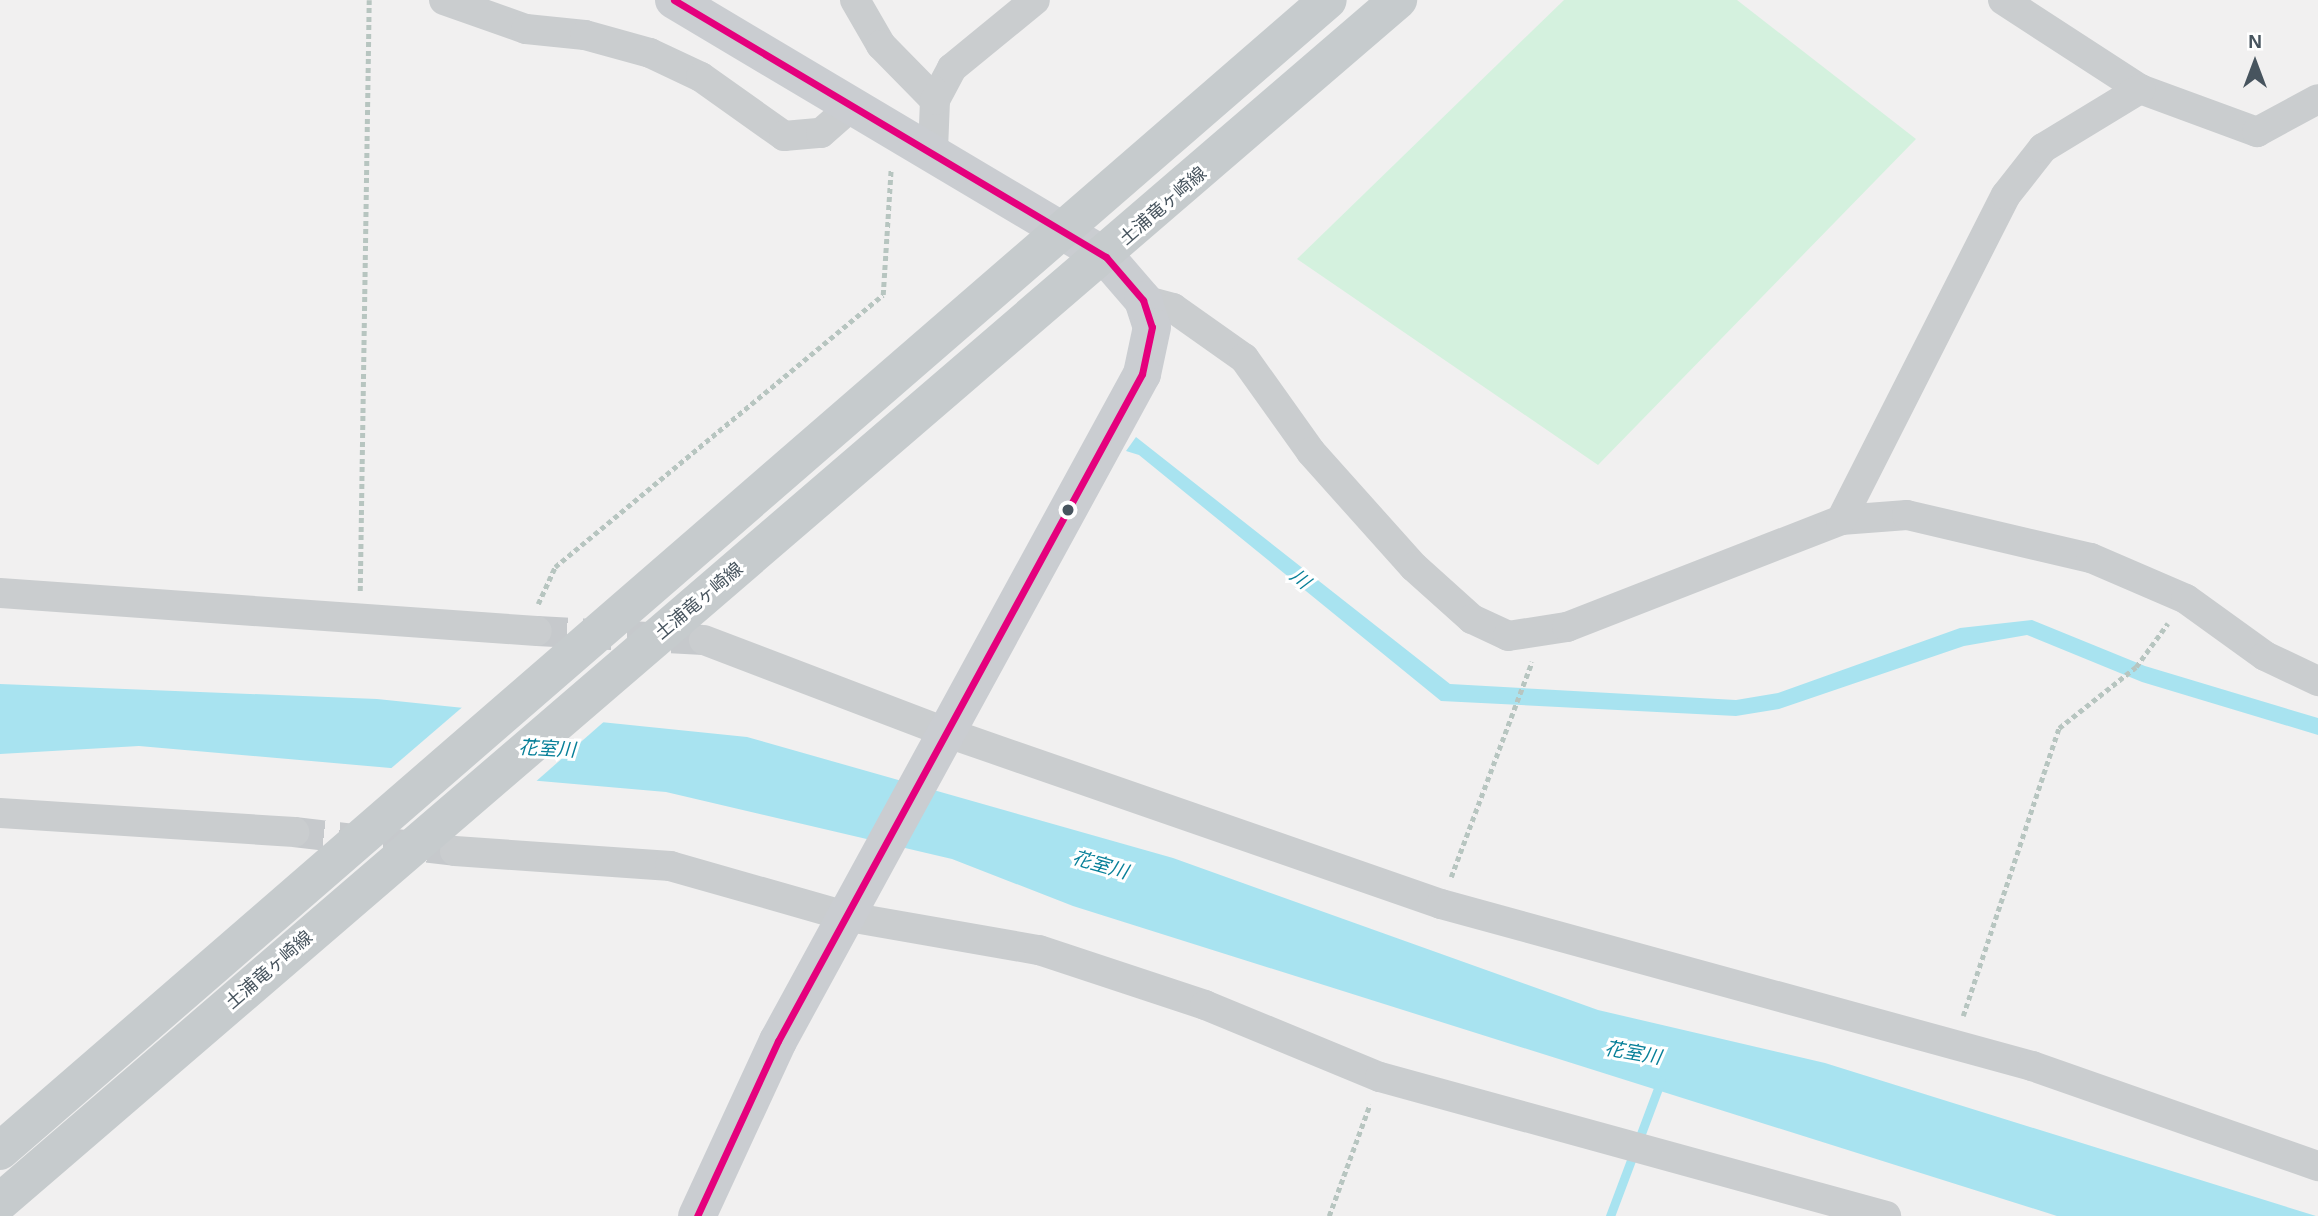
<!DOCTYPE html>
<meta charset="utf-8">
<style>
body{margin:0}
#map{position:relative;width:2318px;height:1216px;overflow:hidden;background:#f1f0f0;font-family:Helvetica,"Noto Sans JP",sans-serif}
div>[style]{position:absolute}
.green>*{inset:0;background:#d4f1de}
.water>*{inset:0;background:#a8e3f0}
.pier>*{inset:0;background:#f1f0f0}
.stream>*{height:9px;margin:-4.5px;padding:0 4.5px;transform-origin:4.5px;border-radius:4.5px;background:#a8e3f0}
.street-tunnel>*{height:30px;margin-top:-15px;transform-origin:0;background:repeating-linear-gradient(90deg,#c6c9cc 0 30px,transparent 0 45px)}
.path>*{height:4.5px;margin-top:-2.25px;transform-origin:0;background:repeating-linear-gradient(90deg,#b7c5c0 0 5px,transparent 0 8.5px)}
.street>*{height:30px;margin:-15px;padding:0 15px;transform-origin:15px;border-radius:15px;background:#cacdcf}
.secondary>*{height:38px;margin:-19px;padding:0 19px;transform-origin:19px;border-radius:19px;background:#cacdd1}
.primary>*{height:38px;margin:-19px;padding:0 19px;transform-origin:19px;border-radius:19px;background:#c6cbcd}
.bus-1>*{height:7px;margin:-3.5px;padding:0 3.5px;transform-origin:3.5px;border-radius:3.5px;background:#e5007d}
.dots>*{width:19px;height:19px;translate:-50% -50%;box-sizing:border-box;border:4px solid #fff;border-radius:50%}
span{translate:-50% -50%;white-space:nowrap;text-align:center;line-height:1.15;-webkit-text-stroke:6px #fff;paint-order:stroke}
.street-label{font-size:18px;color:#47545e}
.water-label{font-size:19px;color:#088099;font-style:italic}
.north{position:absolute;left:2220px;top:28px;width:70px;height:70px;-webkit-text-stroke:5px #fff;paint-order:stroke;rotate:0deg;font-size:19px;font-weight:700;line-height:28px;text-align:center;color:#47545e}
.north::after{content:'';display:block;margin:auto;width:24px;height:32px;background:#47545e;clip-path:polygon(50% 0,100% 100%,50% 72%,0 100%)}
</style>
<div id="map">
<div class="green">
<i style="clip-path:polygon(1564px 0,1737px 0,1916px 139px,1598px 465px,1297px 259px)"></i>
</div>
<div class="water">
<i style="clip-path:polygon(1136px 437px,1450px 684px,1736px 700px,1778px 693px,1960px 628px,2032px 620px,2145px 666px,2318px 718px,2318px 735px,2142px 682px,2027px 635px,1964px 646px,1779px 709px,1736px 716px,1441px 701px,1139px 455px,1126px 451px)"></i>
<i style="clip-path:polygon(0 684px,377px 699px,747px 737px,1173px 858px,1598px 1010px,1825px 1063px,2316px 1216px,2057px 1216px,1073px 906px,952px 859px,666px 792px,139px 746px,0 754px)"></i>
</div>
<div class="pier">
<i style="clip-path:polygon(466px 704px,607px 719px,533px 784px,388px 771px)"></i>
</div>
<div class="stream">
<i style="left:1610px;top:1216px;width:145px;rotate:-69.4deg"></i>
</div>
<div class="street-tunnel">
<i style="left:537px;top:631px;width:167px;rotate:3.1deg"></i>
<i style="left:294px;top:832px;width:162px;rotate:6.7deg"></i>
</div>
<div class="path">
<i style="left:360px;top:591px;width:591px;rotate:-89.13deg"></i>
<i style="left:538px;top:604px;width:41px;rotate:-65.3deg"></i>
<i style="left:555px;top:567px;width:426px;rotate:-39.7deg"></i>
<i style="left:883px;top:295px;width:126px;rotate:-86.4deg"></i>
<i style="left:1451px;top:877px;width:230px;rotate:-69.4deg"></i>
<i style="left:1963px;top:1016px;width:304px;rotate:-71.6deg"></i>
<i style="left:2059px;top:728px;width:98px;rotate:-38.4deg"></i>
<i style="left:2136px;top:667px;width:54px;rotate:-54deg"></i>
<i style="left:1329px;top:1216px;width:119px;rotate:-69.9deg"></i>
</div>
<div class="street">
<i style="left:444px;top:0;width:87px;rotate:19.5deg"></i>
<i style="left:526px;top:29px;width:59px;rotate:5.8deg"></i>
<i style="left:585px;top:35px;width:67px;rotate:15.5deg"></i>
<i style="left:650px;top:53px;width:56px;rotate:25.2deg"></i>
<i style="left:701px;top:77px;width:102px;rotate:35.4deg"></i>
<i style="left:784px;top:136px;width:37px;rotate:-5deg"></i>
<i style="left:821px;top:133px;width:44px;rotate:-41.3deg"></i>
<i style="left:855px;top:0;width:52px;rotate:60deg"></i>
<i style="left:881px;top:45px;width:77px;rotate:45.5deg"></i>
<i style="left:2003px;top:0;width:163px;rotate:33deg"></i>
<i style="left:2140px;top:89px;width:125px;rotate:20.2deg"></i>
<i style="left:2257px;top:132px;width:69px;rotate:-28.4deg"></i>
<i style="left:933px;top:150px;width:50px;rotate:-87.7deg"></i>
<i style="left:935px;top:100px;width:36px;rotate:-62deg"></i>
<i style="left:952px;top:68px;width:107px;rotate:-39.3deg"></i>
<i style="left:1143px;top:300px;width:31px;rotate:15deg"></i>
<i style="left:1173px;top:308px;width:87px;rotate:35.2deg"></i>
<i style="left:1244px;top:358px;width:115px;rotate:54.5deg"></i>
<i style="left:1311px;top:452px;width:154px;rotate:48.2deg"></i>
<i style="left:1414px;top:567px;width:78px;rotate:41.9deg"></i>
<i style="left:1472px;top:619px;width:40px;rotate:25deg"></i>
<i style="left:1508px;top:636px;width:60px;rotate:-8.7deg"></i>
<i style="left:1567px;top:627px;width:294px;rotate:-21.3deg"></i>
<i style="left:1841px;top:520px;width:66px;rotate:-4.3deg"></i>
<i style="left:1907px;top:515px;width:189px;rotate:13.2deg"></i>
<i style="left:2091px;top:558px;width:103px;rotate:23.3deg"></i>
<i style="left:2186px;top:599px;width:97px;rotate:35.8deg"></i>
<i style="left:2265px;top:656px;width:59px;rotate:25.3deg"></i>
<i style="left:1841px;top:520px;width:364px;rotate:-63.1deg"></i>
<i style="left:2006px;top:195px;width:60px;rotate:-51.8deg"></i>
<i style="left:2043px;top:148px;width:114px;rotate:-31.3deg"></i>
<i style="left:0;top:593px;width:538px;rotate:4.05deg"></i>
<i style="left:704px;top:640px;width:261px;rotate:20.9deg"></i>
<i style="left:948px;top:733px;width:522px;rotate:19.13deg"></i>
<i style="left:1441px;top:904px;width:613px;rotate:15.33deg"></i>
<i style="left:2032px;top:1066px;width:303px;rotate:19.3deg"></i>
<i style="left:0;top:813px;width:295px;rotate:3.7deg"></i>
<i style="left:455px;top:851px;width:216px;rotate:4deg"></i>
<i style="left:670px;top:866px;width:186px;rotate:15.9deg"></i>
<i style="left:849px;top:917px;width:193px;rotate:9.9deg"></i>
<i style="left:1039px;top:950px;width:175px;rotate:18.3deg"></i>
<i style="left:1205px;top:1005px;width:189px;rotate:22.4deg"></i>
<i style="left:1380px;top:1077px;width:525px;rotate:15.36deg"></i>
</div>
<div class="secondary">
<i style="left:674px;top:0;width:503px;rotate:30.75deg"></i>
<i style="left:1106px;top:257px;width:57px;rotate:49.3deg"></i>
<i style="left:1143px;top:300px;width:28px;rotate:72deg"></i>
<i style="left:1152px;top:327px;width:48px;rotate:102deg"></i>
<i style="left:1142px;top:374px;width:760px;rotate:118.62deg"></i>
<i style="left:778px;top:1041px;width:193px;rotate:114.8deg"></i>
</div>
<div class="primary">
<i style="left:0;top:1151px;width:1757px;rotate:-40.92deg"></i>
<i style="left:0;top:1202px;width:1844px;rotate:-40.69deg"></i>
</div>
<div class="bus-1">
<i style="left:674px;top:0;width:503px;rotate:30.75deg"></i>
<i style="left:1106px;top:257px;width:57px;rotate:49.3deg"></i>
<i style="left:1143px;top:300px;width:28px;rotate:72deg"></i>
<i style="left:1152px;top:327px;width:48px;rotate:102deg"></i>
<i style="left:1142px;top:374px;width:760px;rotate:118.62deg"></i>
<i style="left:778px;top:1041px;width:193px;rotate:114.8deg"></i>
</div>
<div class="dots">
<i style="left:1068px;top:510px;background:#47545e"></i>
</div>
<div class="street-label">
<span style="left:1163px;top:206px;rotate:-41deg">土浦竜ヶ崎線</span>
<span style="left:699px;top:601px;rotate:-40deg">土浦竜ヶ崎線</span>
<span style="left:269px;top:970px;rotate:-41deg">土浦竜ヶ崎線</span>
</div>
<div class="water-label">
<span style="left:1300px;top:579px;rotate:39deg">川</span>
<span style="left:547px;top:749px;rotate:3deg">花室川</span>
<span style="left:1100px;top:865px;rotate:16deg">花室川</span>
<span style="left:1633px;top:1053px;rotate:10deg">花室川</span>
</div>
<div class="north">N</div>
</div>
